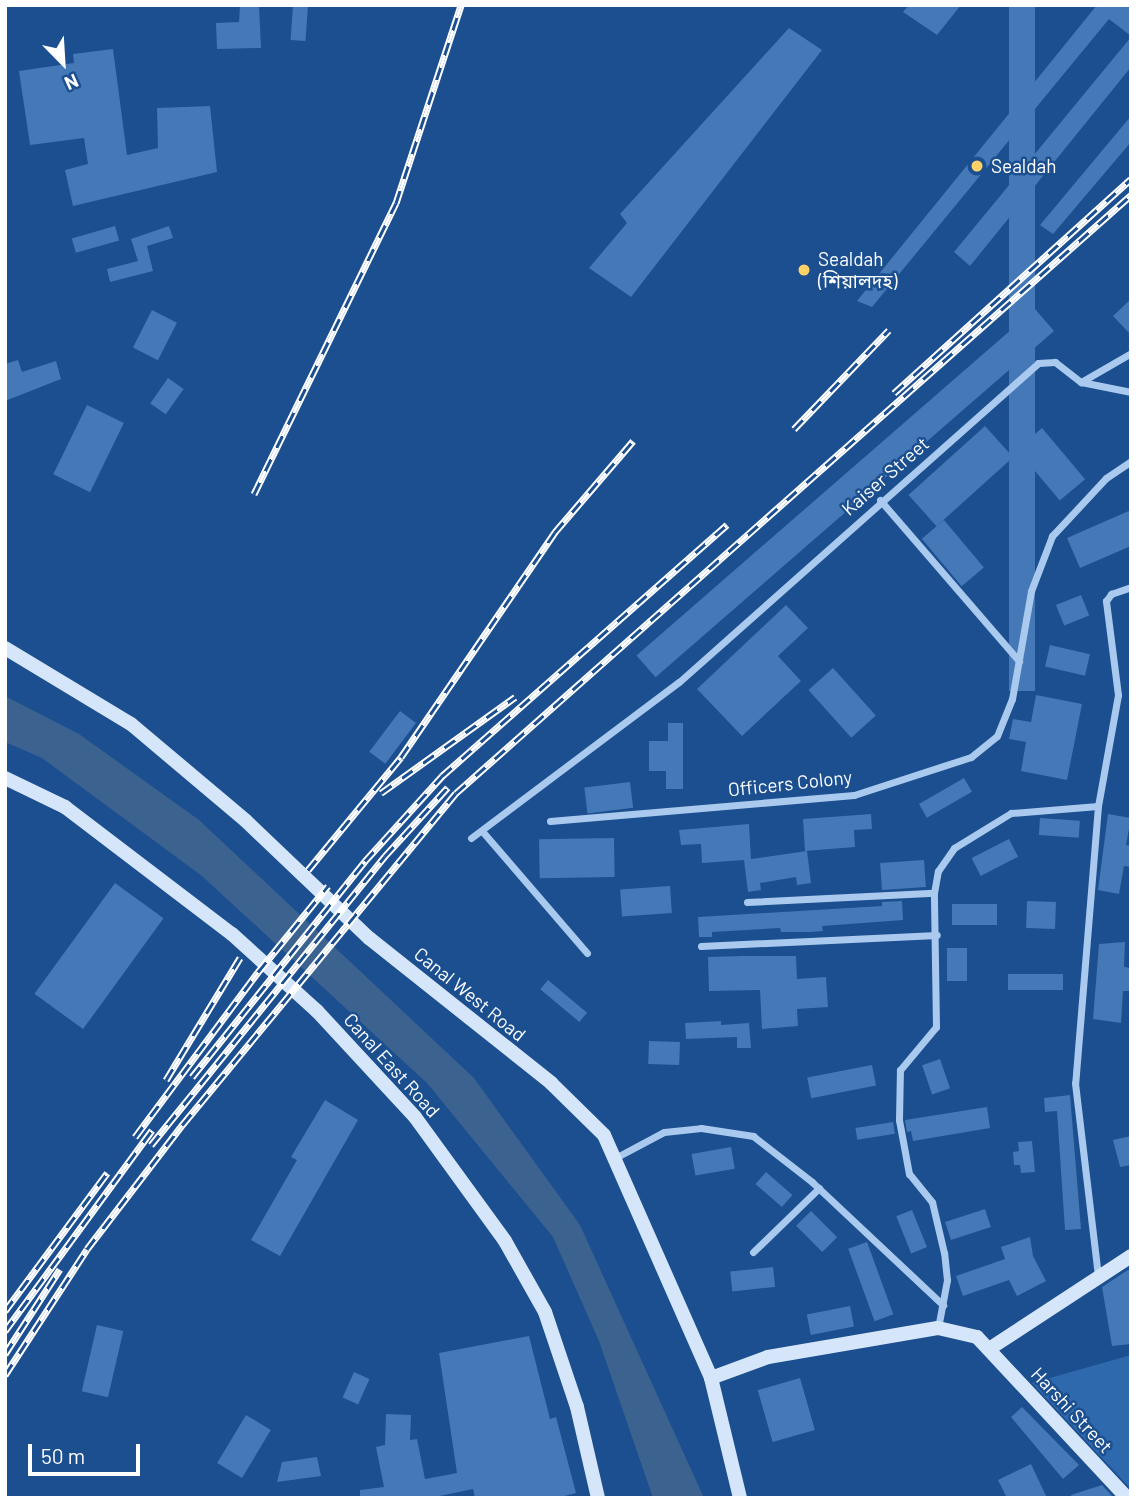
<!DOCTYPE html>
<meta charset="utf-8">
<style>
body{margin:0}
#map{position:relative;width:1136px;height:1503px;overflow:hidden;background:#1b4f8f;font-family:Barlow,"Noto Sans Bengali",sans-serif}
div>[style]{position:absolute}
.green>*{inset:0;background:#2e69ad}
.water>*{inset:0;background:#3c6290}
.building>*{inset:0;background:#4478b7;transform-origin:0 0}
.street>*{height:7px;margin:-3.5px;padding:0 3.5px;transform-origin:3.5px;border-radius:3.5px;background:#a9c9ee}
.secondary>*{height:14px;margin:-7px;padding:0 7px;transform-origin:7px;border-radius:7px;background:#d6e6fa}
.rail>*{height:7px;margin-top:-3.5px;transform-origin:0;background:repeating-linear-gradient(90deg,#1b4f8f 0 13px,#fff 0 26px);box-sizing:border-box;border-block:2px solid #fff}
.dots>*{width:19px;height:19px;translate:-50% -50%;box-sizing:border-box;border:4px solid #1b4f8f;border-radius:50%}
span{translate:-50% -50%;white-space:nowrap;text-align:center;line-height:1.15;-webkit-text-stroke:5px #1b4f8f;paint-order:stroke}
.poi-label{font-size:19px;color:#fff}
.left{translate:0 -50%;text-align:left}
.street-label{font-size:19px;color:#fff}
.frame{position:absolute;inset:0;border:7px solid #fff;pointer-events:none}
.north{position:absolute;left:28px;top:28px;width:70px;height:70px;-webkit-text-stroke:5px #1b4f8f;paint-order:stroke;rotate:156deg;font-size:19px;font-weight:700;line-height:28px;text-align:center;color:#fff}
.north::after{content:'';display:block;margin:auto;width:24px;height:32px;background:#fff;clip-path:polygon(50% 0,100% 100%,50% 72%,0 100%)}
.scale{position:absolute;left:28px;top:1444px;width:112px;height:32px;box-sizing:border-box;border:4px solid #fff;border-top:0;padding-left:9px;font-size:21px;line-height:24px;white-space:nowrap;color:#fff;-webkit-text-stroke:5px #1b4f8f;paint-order:stroke}
</style>
<div id="map">
<div class="green">
<i style="clip-path:polygon(1131px 1355px,1131px 1489px,1032px 1383px)"></i>
</div>
<div class="water">
<i style="clip-path:polygon(5px 696px,79px 734px,199px 820px,474px 1078px,580px 1225px,704px 1498px,653px 1498px,599px 1341px,553px 1237px,427px 1083px,202px 876px,42px 758px,5px 742px)"></i>
</div>
<div class="building">
<i style="clip-path:polygon(240px 5px,259px 5px,261px 48px,217px 49px,216px 23px,239px 22px)"></i>
<i style="left:293px;top:5px;width:15px;height:35px;rotate:4deg"></i>
<i style="clip-path:polygon(909px 5px,961px 5px,937px 35px,903px 12px)"></i>
<i style="left:1009px;top:5px;width:26px;height:686px"></i>
<i style="clip-path:polygon(1097px 5px,1131px 5px,1131px 36px,1109px 19px,872px 307px,857px 301px)"></i>
<i style="clip-path:polygon(789px 28px,822px 50px,631px 297px,589px 268px,627px 223px,620px 214px)"></i>
<i style="clip-path:polygon(1131px 37px,1131px 67px,970px 266px,954px 252px)"></i>
<i style="clip-path:polygon(113px 49px,127px 155px,158px 148px,157px 108px,210px 106px,217px 172px,73px 206px,65px 170px,88px 164px,84px 138px,30px 145px,19px 71px,74px 63px,73px 54px)"></i>
<i style="clip-path:polygon(1131px 116px,1131px 142px,1053px 234px,1040px 225px)"></i>
<i style="left:115px;top:226px;width:15px;height:45px;rotate:74deg"></i>
<i style="clip-path:polygon(169px 226px,173px 238px,147px 246px,153px 271px,110px 282px,107px 269px,138px 261px,131px 239px)"></i>
<i style="clip-path:polygon(1131px 299px,1131px 335px,1113px 316px)"></i>
<i style="left:1035px;top:309px;width:29px;height:528px;rotate:49deg"></i>
<i style="left:152px;top:310px;width:28px;height:42px;rotate:27deg"></i>
<i style="clip-path:polygon(18px 360px,22px 372px,56px 361px,61px 379px,5px 401px,5px 364px)"></i>
<i style="left:168px;top:378px;width:19px;height:31px;rotate:35deg"></i>
<i style="left:87px;top:405px;width:41px;height:77px;rotate:26deg"></i>
<i style="left:985px;top:426px;width:42px;height:103px;rotate:48deg"></i>
<i style="left:1042px;top:428px;width:67px;height:33px;rotate:50deg"></i>
<i style="clip-path:polygon(1131px 510px,1131px 546px,1080px 568px,1067px 538px)"></i>
<i style="left:944px;top:520px;width:62px;height:29px;rotate:50deg"></i>
<i style="left:1081px;top:595px;width:22px;height:27px;rotate:68deg"></i>
<i style="clip-path:polygon(786px 605px,808px 628px,778px 656px,801px 681px,742px 736px,697px 689px)"></i>
<i style="left:1050px;top:645px;width:41px;height:22px;rotate:13deg"></i>
<i style="left:833px;top:668px;width:64px;height:33px;rotate:48deg"></i>
<i style="clip-path:polygon(1036px 695px,1082px 704px,1067px 780px,1021px 771px,1026px 742px,1009px 739px,1013px 719px,1031px 722px)"></i>
<i style="left:400px;top:711px;width:20px;height:51px;rotate:37deg"></i>
<i style="clip-path:polygon(668px 723px,683px 723px,683px 789px,666px 789px,666px 771px,649px 771px,649px 741px,668px 741px)"></i>
<i style="left:964px;top:778px;width:16px;height:52px;rotate:60deg"></i>
<i style="left:630px;top:782px;width:26px;height:46px;rotate:83deg"></i>
<i style="clip-path:polygon(871px 814px,872px 829px,854px 830px,855px 847px,805px 851px,803px 819px)"></i>
<i style="clip-path:polygon(1108px 814px,1131px 818px,1126px 845px,1131px 846px,1131px 867px,1124px 866px,1119px 894px,1098px 890px)"></i>
<i style="left:1040px;top:818px;width:40px;height:17px;rotate:4deg"></i>
<i style="clip-path:polygon(749px 824px,751px 859px,807px 851px,811px 883px,797px 885px,796px 877px,760px 883px,761px 890px,748px 892px,744px 860px,702px 863px,701px 844px,681px 845px,679px 830px)"></i>
<i style="left:614px;top:838px;width:39px;height:75px;rotate:89deg"></i>
<i style="left:1009px;top:839px;width:20px;height:42px;rotate:63deg"></i>
<i style="left:924px;top:860px;width:27px;height:44px;rotate:86deg"></i>
<i style="left:115px;top:883px;width:60px;height:137px;rotate:36deg"></i>
<i style="left:670px;top:886px;width:27px;height:50px;rotate:86deg"></i>
<i style="clip-path:polygon(902px 901px,903px 920px,822px 926px,823px 931px,810px 932px,781px 932px,780px 928px,712px 932px,712px 937px,699px 937px,698px 917px,882px 906px,882px 902px)"></i>
<i style="left:1027px;top:901px;width:29px;height:27px;rotate:2deg"></i>
<i style="left:952px;top:904px;width:45px;height:21px"></i>
<i style="clip-path:polygon(1125px 942px,1124px 967px,1131px 968px,1131px 991px,1123px 991px,1121px 1023px,1093px 1019px,1099px 944px)"></i>
<i style="left:947px;top:948px;width:20px;height:33px"></i>
<i style="clip-path:polygon(743px 956px,796px 956px,797px 979px,826px 977px,828px 1007px,797px 1009px,798px 1026px,762px 1029px,760px 990px,709px 991px,708px 957px)"></i>
<i style="left:1008px;top:974px;width:55px;height:16px"></i>
<i style="left:548px;top:980px;width:51px;height:12px;rotate:40deg"></i>
<i style="clip-path:polygon(721px 1021px,721px 1025px,749px 1023px,751px 1048px,737px 1048px,737px 1037px,686px 1039px,685px 1023px)"></i>
<i style="left:649px;top:1041px;width:31px;height:23px;rotate:2deg"></i>
<i style="left:940px;top:1059px;width:31px;height:19px;rotate:71deg"></i>
<i style="left:872px;top:1065px;width:21px;height:66px;rotate:79deg"></i>
<i style="clip-path:polygon(1070px 1095px,1081px 1229px,1065px 1230px,1057px 1111px,1045px 1112px,1044px 1098px)"></i>
<i style="clip-path:polygon(325px 1100px,358px 1120px,280px 1256px,251px 1240px,297px 1160px,291px 1157px)"></i>
<i style="clip-path:polygon(987px 1107px,990px 1128px,913px 1141px,911px 1131px,907px 1132px,905px 1120px)"></i>
<i style="left:893px;top:1122px;width:12px;height:38px;rotate:81deg"></i>
<i style="clip-path:polygon(1131px 1136px,1131px 1165px,1120px 1167px,1113px 1140px)"></i>
<i style="clip-path:polygon(1032px 1141px,1035px 1172px,1021px 1173px,1020px 1165px,1014px 1165px,1013px 1152px,1019px 1151px,1018px 1142px)"></i>
<i style="left:731px;top:1147px;width:22px;height:40px;rotate:80deg"></i>
<i style="left:766px;top:1172px;width:35px;height:16px;rotate:41deg"></i>
<i style="left:985px;top:1209px;width:19px;height:42px;rotate:72deg"></i>
<i style="left:912px;top:1210px;width:40px;height:17px;rotate:68deg"></i>
<i style="left:811px;top:1211px;width:37px;height:21px;rotate:45deg"></i>
<i style="clip-path:polygon(1030px 1237px,1033px 1256px,1046px 1281px,1017px 1296px,1009px 1280px,963px 1296px,956px 1276px,1005px 1259px,1001px 1247px)"></i>
<i style="left:867px;top:1242px;width:77px;height:20px;rotate:70deg"></i>
<i style="left:773px;top:1267px;width:20px;height:43px;rotate:84deg"></i>
<i style="clip-path:polygon(1131px 1268px,1131px 1344px,1112px 1346px,1102px 1287px)"></i>
<i style="left:850px;top:1306px;width:21px;height:44px;rotate:79deg"></i>
<i style="left:97px;top:1325px;width:27px;height:68px;rotate:13deg"></i>
<i style="clip-path:polygon(529px 1336px,550px 1419px,556px 1417px,576px 1493px,557px 1498px,475px 1498px,473px 1489px,430px 1498px,360px 1498px,360px 1490px,384px 1487px,376px 1447px,385px 1445px,386px 1414px,411px 1415px,410px 1440px,417px 1439px,425px 1479px,457px 1473px,439px 1353px)"></i>
<i style="left:354px;top:1372px;width:17px;height:28px;rotate:24deg"></i>
<i style="left:800px;top:1378px;width:54px;height:44px;rotate:74deg"></i>
<i style="clip-path:polygon(1022px 1407px,1079px 1465px,1063px 1479px,1011px 1417px)"></i>
<i style="left:246px;top:1415px;width:29px;height:56px;rotate:31deg"></i>
<i style="clip-path:polygon(317px 1457px,321px 1476px,277px 1482px,282px 1462px)"></i>
<i style="clip-path:polygon(1031px 1464px,1047px 1498px,1007px 1498px,998px 1480px)"></i>
<i style="clip-path:polygon(1102px 1485px,1114px 1498px,1072px 1498px,1071px 1495px)"></i>
</div>
<div class="street">
<i style="left:1081px;top:382px;width:58px;rotate:-30.1deg"></i>
<i style="left:880px;top:500px;width:213px;rotate:49.2deg"></i>
<i style="left:1098px;top:806px;width:278px;rotate:94.7deg"></i>
<i style="left:1075px;top:1083px;width:194px;rotate:83.2deg"></i>
<i style="left:550px;top:821px;width:305px;rotate:-4.9deg"></i>
<i style="left:854px;top:795px;width:123px;rotate:-18deg"></i>
<i style="left:971px;top:757px;width:33px;rotate:-39deg"></i>
<i style="left:997px;top:736px;width:40px;rotate:-68deg"></i>
<i style="left:1012px;top:699px;width:110px;rotate:-80deg"></i>
<i style="left:1031px;top:591px;width:59px;rotate:-69.1deg"></i>
<i style="left:1052px;top:536px;width:79px;rotate:-47deg"></i>
<i style="left:1106px;top:478px;width:30px;rotate:-34deg"></i>
<i style="left:482px;top:831px;width:161px;rotate:49.3deg"></i>
<i style="left:471px;top:838px;width:260px;rotate:-36.9deg"></i>
<i style="left:679px;top:682px;width:480px;rotate:-41.6deg"></i>
<i style="left:1038px;top:363px;width:17px;rotate:-3deg"></i>
<i style="left:1055px;top:362px;width:33px;rotate:38deg"></i>
<i style="left:1081px;top:382px;width:51px;rotate:11.3deg"></i>
<i style="left:747px;top:902px;width:187px;rotate:-2.8deg"></i>
<i style="left:701px;top:946px;width:236px;rotate:-2.7deg"></i>
<i style="left:615px;top:1158px;width:55px;rotate:-28deg"></i>
<i style="left:664px;top:1132px;width:37px;rotate:-6deg"></i>
<i style="left:701px;top:1128px;width:53px;rotate:8.7deg"></i>
<i style="left:753px;top:1136px;width:75px;rotate:37.9deg"></i>
<i style="left:812px;top:1182px;width:180px;rotate:43.2deg"></i>
<i style="left:753px;top:1252px;width:92px;rotate:-44.1deg"></i>
<i style="left:938px;top:1328px;width:49px;rotate:-79.4deg"></i>
<i style="left:947px;top:1280px;width:27px;rotate:-96deg"></i>
<i style="left:944px;top:1253px;width:52px;rotate:-103.2deg"></i>
<i style="left:932px;top:1202px;width:36px;rotate:-129deg"></i>
<i style="left:909px;top:1174px;width:55px;rotate:-100.5deg"></i>
<i style="left:899px;top:1120px;width:50px;rotate:-88.9deg"></i>
<i style="left:900px;top:1070px;width:56px;rotate:-50.1deg"></i>
<i style="left:936px;top:1027px;width:134px;rotate:-90.9deg"></i>
<i style="left:934px;top:893px;width:22px;rotate:-80deg"></i>
<i style="left:938px;top:871px;width:28px;rotate:-55deg"></i>
<i style="left:954px;top:848px;width:67px;rotate:-31.6deg"></i>
<i style="left:1011px;top:813px;width:87px;rotate:-4.6deg"></i>
<i style="left:1098px;top:806px;width:113px;rotate:-79.8deg"></i>
<i style="left:1118px;top:695px;width:95px;rotate:-97.3deg"></i>
<i style="left:1106px;top:601px;width:9px;rotate:-54deg"></i>
<i style="left:1111px;top:594px;width:21px;rotate:-19deg"></i>
</div>
<div class="secondary">
<i style="left:5px;top:648px;width:147px;rotate:31.1deg"></i>
<i style="left:131px;top:724px;width:150px;rotate:40.1deg"></i>
<i style="left:246px;top:821px;width:170px;rotate:43.6deg"></i>
<i style="left:369px;top:938px;width:233px;rotate:38.5deg"></i>
<i style="left:551px;top:1083px;width:74px;rotate:44.5deg"></i>
<i style="left:604px;top:1135px;width:266px;rotate:66.2deg"></i>
<i style="left:711px;top:1378px;width:123px;rotate:76.4deg"></i>
<i style="left:5px;top:778px;width:67px;rotate:25.8deg"></i>
<i style="left:65px;top:807px;width:210px;rotate:37.3deg"></i>
<i style="left:232px;top:934px;width:115px;rotate:42.2deg"></i>
<i style="left:317px;top:1011px;width:144px;rotate:47.2deg"></i>
<i style="left:415px;top:1117px;width:153px;rotate:54deg"></i>
<i style="left:505px;top:1241px;width:81px;rotate:60.6deg"></i>
<i style="left:545px;top:1312px;width:100px;rotate:71.4deg"></i>
<i style="left:577px;top:1407px;width:93px;rotate:77deg"></i>
<i style="left:989px;top:1349px;width:170px;rotate:-33.2deg"></i>
<i style="left:711px;top:1378px;width:61px;rotate:-20.2deg"></i>
<i style="left:768px;top:1357px;width:172px;rotate:-9.7deg"></i>
<i style="left:938px;top:1328px;width:40px;rotate:13deg"></i>
<i style="left:977px;top:1337px;width:220px;rotate:47deg"></i>
</div>
<div class="rail">
<i style="left:894px;top:393px;width:319px;rotate:-42.1deg"></i>
<i style="left:794px;top:429px;width:137px;rotate:-46.2deg"></i>
<i style="left:254px;top:494px;width:324px;rotate:-64deg"></i>
<i style="left:396px;top:203px;width:208px;rotate:-71.8deg"></i>
<i style="left:381px;top:793px;width:165px;rotate:-35.6deg"></i>
<i style="left:308px;top:870px;width:146px;rotate:-50.5deg"></i>
<i style="left:401px;top:757px;width:273px;rotate:-55.6deg"></i>
<i style="left:555px;top:532px;width:120px;rotate:-49.4deg"></i>
<i style="left:192px;top:1077px;width:277px;rotate:-51.3deg"></i>
<i style="left:365px;top:861px;width:115px;rotate:-47.8deg"></i>
<i style="left:442px;top:776px;width:380px;rotate:-41.4deg"></i>
<i style="left:166px;top:1080px;width:143px;rotate:-58.8deg"></i>
<i style="left:135px;top:1137px;width:206px;rotate:-53.3deg"></i>
<i style="left:258px;top:972px;width:111px;rotate:-50.9deg"></i>
<i style="left:151px;top:1145px;width:372px;rotate:-51deg"></i>
<i style="left:385px;top:856px;width:93px;rotate:-47.6deg"></i>
<i style="left:5px;top:1311px;width:172px;rotate:-53.5deg"></i>
<i style="left:5px;top:1331px;width:249px;rotate:-53.8deg"></i>
<i style="left:5px;top:1354px;width:101px;rotate:-57.1deg"></i>
<i style="left:5px;top:1375px;width:150px;rotate:-56.9deg"></i>
<i style="left:87px;top:1249px;width:158px;rotate:-52.5deg"></i>
<i style="left:183px;top:1124px;width:429px;rotate:-50.5deg"></i>
<i style="left:456px;top:793px;width:902px;rotate:-41.54deg"></i>
</div>
<div class="dots">
<i style="left:977px;top:166px;background:#ffd166"></i>
<i style="left:804px;top:270px;background:#ffd166"></i>
</div>
<div class="poi-label">
<span class="left" style="left:991px;top:166px">Sealdah</span>
<span class="left" style="left:818px;top:270px">Sealdah<br>(শিয়ালদহ)</span>
</div>
<div class="street-label">
<span style="left:885px;top:476px;rotate:-41deg">Kaiser Street</span>
<span style="left:790px;top:783px;rotate:-6deg">Officers Colony</span>
<span style="left:470px;top:994px;rotate:39deg">Canal West Road</span>
<span style="left:392px;top:1065px;rotate:48deg">Canal East Road</span>
<span style="left:1072px;top:1410px;rotate:47deg">Harshi Street</span>
</div>
<div class="frame"></div>
<div class="north">N</div>
<div class="scale">50 m</div>
</div>
